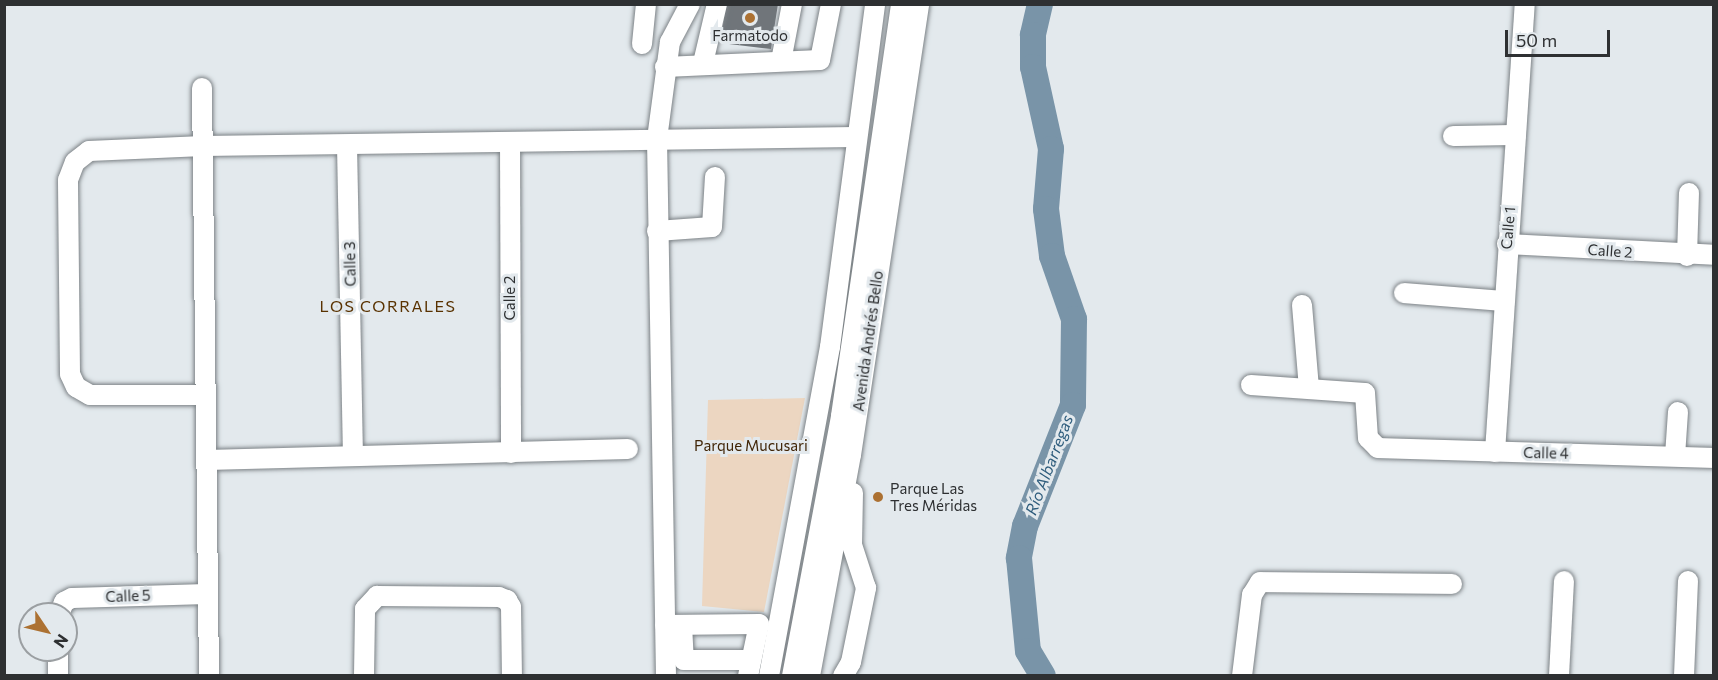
<!DOCTYPE html>
<meta charset="utf-8">
<style>
body{margin:0}
#map{position:relative;width:1718px;height:680px;overflow:hidden;background:#e3e9ed;font-family:Commissioner,sans-serif}
div>[style]{position:absolute}
.green>*{inset:0;background:#ecd6c1}
.river>*{height:26px;margin:-13px;padding:0 13px;transform-origin:13px;border-radius:13px;background:#7994a8}
.building>*{inset:0;background:#70757a}
.roads{filter:drop-shadow(0 0 2px #7c8286) drop-shadow(0 0 2px #7c8286)}
.minor>*{height:20px;margin:-10px;padding:0 10px;transform-origin:10px;border-radius:10px;background:#fff}
.dots>*{width:16px;height:16px;translate:-50% -50%;box-sizing:border-box;border:3px solid #e3e9ed;border-radius:50%}
span{translate:-50% -50%;white-space:nowrap;text-align:center;line-height:1.15;-webkit-text-stroke:6px #e3e9ed;paint-order:stroke}
.poi-label{font-size:15px;color:#2e3032}
.left{translate:0 -50%;text-align:left}
.street-label{font-size:15px;color:#2e3032}
.park-label{font-size:15px;color:#402507}
.neighbourhood-label{font-size:16px;color:#593201;letter-spacing:1.5px}
.water-label{font-size:16px;color:#2e5c7c;font-style:italic}
.frame{position:absolute;inset:0;border:6px solid #2e3032;pointer-events:none}
.north{position:absolute;left:18px;top:602px;width:60px;height:60px;box-sizing:border-box;background:#e3e9ed;border:2px solid #9b9fa2;border-radius:50%;rotate:125deg;font-size:16px;font-weight:700;line-height:24px;text-align:center;color:#2e3032}
.north::after{content:'';display:block;margin:auto;width:21px;height:27px;background:#ac7132;clip-path:polygon(50% 0,100% 100%,50% 72%,0 100%)}
.scale{position:absolute;left:1505px;top:30px;width:105px;height:27px;box-sizing:border-box;border:3px solid #2e3032;border-top:0;padding-left:8px;font-size:18px;line-height:21px;white-space:nowrap;color:#2e3032;-webkit-text-stroke:4px #e3e9ed;paint-order:stroke}
</style>
<div id="map">
<div class="green">
<i style="clip-path:polygon(805px 398px,764px 612px,702px 606px,708px 400px)"></i>
</div>
<div class="river">
<i style="left:1040px;top:4px;width:32px;rotate:103deg"></i>
<i style="left:1033px;top:35px;width:32px;rotate:90deg"></i>
<i style="left:1033px;top:67px;width:84px;rotate:77.6deg"></i>
<i style="left:1051px;top:149px;width:60px;rotate:94.8deg"></i>
<i style="left:1046px;top:209px;width:47px;rotate:82.7deg"></i>
<i style="left:1052px;top:256px;width:67px;rotate:70.8deg"></i>
<i style="left:1074px;top:319px;width:86px;rotate:90.7deg"></i>
<i style="left:1073px;top:405px;width:130px;rotate:111.6deg"></i>
<i style="left:1025px;top:526px;width:33px;rotate:101deg"></i>
<i style="left:1019px;top:558px;width:93px;rotate:84.5deg"></i>
<i style="left:1028px;top:651px;width:29px;rotate:59deg"></i>
</div>
<div class="building">
<i style="clip-path:polygon(726px 4px,778px 4px,771px 49px,729px 44px,722px 32px)"></i>
</div>
<div class="roads">
<div class="minor">
<i style="left:642px;top:44px;width:40px;rotate:-84.3deg"></i>
<i style="left:781px;top:61px;width:58px;rotate:-79.1deg"></i>
<i style="left:703px;top:63px;width:61px;rotate:-76.7deg"></i>
<i style="left:665px;top:67px;width:155px;rotate:-2.6deg"></i>
<i style="left:820px;top:60px;width:57px;rotate:-78.9deg"></i>
<i style="left:202px;top:88px;width:588px;rotate:89.32deg"></i>
<i style="left:1453px;top:136px;width:63px;rotate:-0.9deg"></i>
<i style="left:510px;top:143px;width:310px;rotate:89.8deg"></i>
<i style="left:347px;top:145px;width:309px;rotate:88.9deg"></i>
<i style="left:657px;top:231px;width:55px;rotate:-4.2deg"></i>
<i style="left:712px;top:227px;width:50px;rotate:-86.6deg"></i>
<i style="left:1507px;top:244px;width:207px;rotate:3deg"></i>
<i style="left:1687px;top:256px;width:63px;rotate:-88.2deg"></i>
<i style="left:1404px;top:293px;width:99px;rotate:4.6deg"></i>
<i style="left:1302px;top:305px;width:83px;rotate:85.2deg"></i>
<i style="left:1251px;top:385px;width:114px;rotate:4deg"></i>
<i style="left:1365px;top:393px;width:45px;rotate:86.2deg"></i>
<i style="left:1368px;top:438px;width:14px;rotate:45deg"></i>
<i style="left:1378px;top:448px;width:336px;rotate:1.7deg"></i>
<i style="left:205px;top:395px;width:115px;rotate:180deg"></i>
<i style="left:90px;top:395px;width:16px;rotate:-150deg"></i>
<i style="left:76px;top:387px;width:14px;rotate:-115deg"></i>
<i style="left:70px;top:374px;width:194px;rotate:-90.6deg"></i>
<i style="left:68px;top:180px;width:19px;rotate:-69deg"></i>
<i style="left:75px;top:162px;width:18px;rotate:-38deg"></i>
<i style="left:89px;top:151px;width:114px;rotate:-2.5deg"></i>
<i style="left:203px;top:146px;width:652px;rotate:-0.79deg"></i>
<i style="left:1495px;top:452px;width:449px;rotate:-86.2deg"></i>
<i style="left:1675px;top:456px;width:44px;rotate:-86.1deg"></i>
<i style="left:207px;top:460px;width:421px;rotate:-1.5deg"></i>
<i style="left:59px;top:614px;width:13px;rotate:-67deg"></i>
<i style="left:64px;top:602px;width:9px;rotate:-27deg"></i>
<i style="left:72px;top:598px;width:135px;rotate:-1.7deg"></i>
<i style="left:665px;top:625px;width:94px;rotate:-0.6deg"></i>
<i style="left:759px;top:624px;width:53px;rotate:101.9deg"></i>
<i style="left:682px;top:625px;width:35px;rotate:87deg"></i>
<i style="left:684px;top:660px;width:67px"></i>
<i style="left:58px;top:676px;width:26px;rotate:-90deg"></i>
<i style="left:364px;top:676px;width:67px;rotate:-89.1deg"></i>
<i style="left:365px;top:609px;width:18px;rotate:-47deg"></i>
<i style="left:377px;top:596px;width:122px;rotate:0.5deg"></i>
<i style="left:499px;top:597px;width:9px;rotate:21deg"></i>
<i style="left:507px;top:600px;width:8px;rotate:60deg"></i>
<i style="left:511px;top:607px;width:69px;rotate:89.2deg"></i>
<i style="left:666px;top:676px;width:537px;rotate:-90.96deg"></i>
<i style="left:657px;top:139px;width:98px;rotate:-82.4deg"></i>
<i style="left:670px;top:42px;width:43px;rotate:-62.2deg"></i>
<i style="left:769px;top:676px;width:335px;rotate:-79.5deg"></i>
<i style="left:830px;top:347px;width:346px;rotate:-82.5deg"></i>
<i style="left:792px;top:676px;width:265px;rotate:-79.3deg"></i>
<i style="left:841px;top:416px;width:416px;rotate:-81.7deg"></i>
<i style="left:810px;top:676px;width:225px;rotate:-79.5deg"></i>
<i style="left:851px;top:455px;width:456px;rotate:-81.4deg"></i>
<i style="left:843px;top:676px;width:16px;rotate:-60deg"></i>
<i style="left:851px;top:662px;width:76px;rotate:-78.5deg"></i>
<i style="left:866px;top:588px;width:45px;rotate:-108deg"></i>
<i style="left:852px;top:545px;width:52px;rotate:-88.9deg"></i>
<i style="left:1242px;top:676px;width:82px;rotate:-83deg"></i>
<i style="left:1252px;top:595px;width:15px;rotate:-58deg"></i>
<i style="left:1260px;top:582px;width:192px;rotate:0.6deg"></i>
<i style="left:1559px;top:676px;width:95px;rotate:-87deg"></i>
<i style="left:1684px;top:676px;width:95px;rotate:-87.6deg"></i>
</div>
</div>
<div class="dots">
<i style="left:750px;top:18px;background:#ac7132"></i>
<i style="left:878px;top:497px;background:#ac7132"></i>
</div>
<div class="poi-label">
<span style="left:750px;top:36px">Farmatodo</span>
<span class="left" style="left:890px;top:497px">Parque Las<br>Tres Méridas</span>
</div>
<div class="street-label">
<span style="left:1508px;top:228px;rotate:-85deg">Calle 1</span>
<span style="left:1610px;top:251px;rotate:4deg">Calle 2</span>
<span style="left:350px;top:264px;rotate:-91deg">Calle 3</span>
<span style="left:510px;top:298px;rotate:-90deg">Calle 2</span>
<span style="left:868px;top:341px;rotate:-82deg">Avenida Andrés Bello</span>
<span style="left:1546px;top:453px;rotate:1deg">Calle 4</span>
<span style="left:128px;top:596px;rotate:-2deg">Calle 5</span>
</div>
<div class="park-label">
<span style="left:751px;top:446px">Parque Mucusari</span>
</div>
<div class="neighbourhood-label">
<span style="left:388px;top:306px">LOS CORRALES</span>
</div>
<div class="water-label">
<span style="left:1049px;top:465px;rotate:-69deg">Río Albarregas</span>
</div>
<div class="frame"></div>
<div class="north">N</div>
<div class="scale">50 m</div>
</div>
